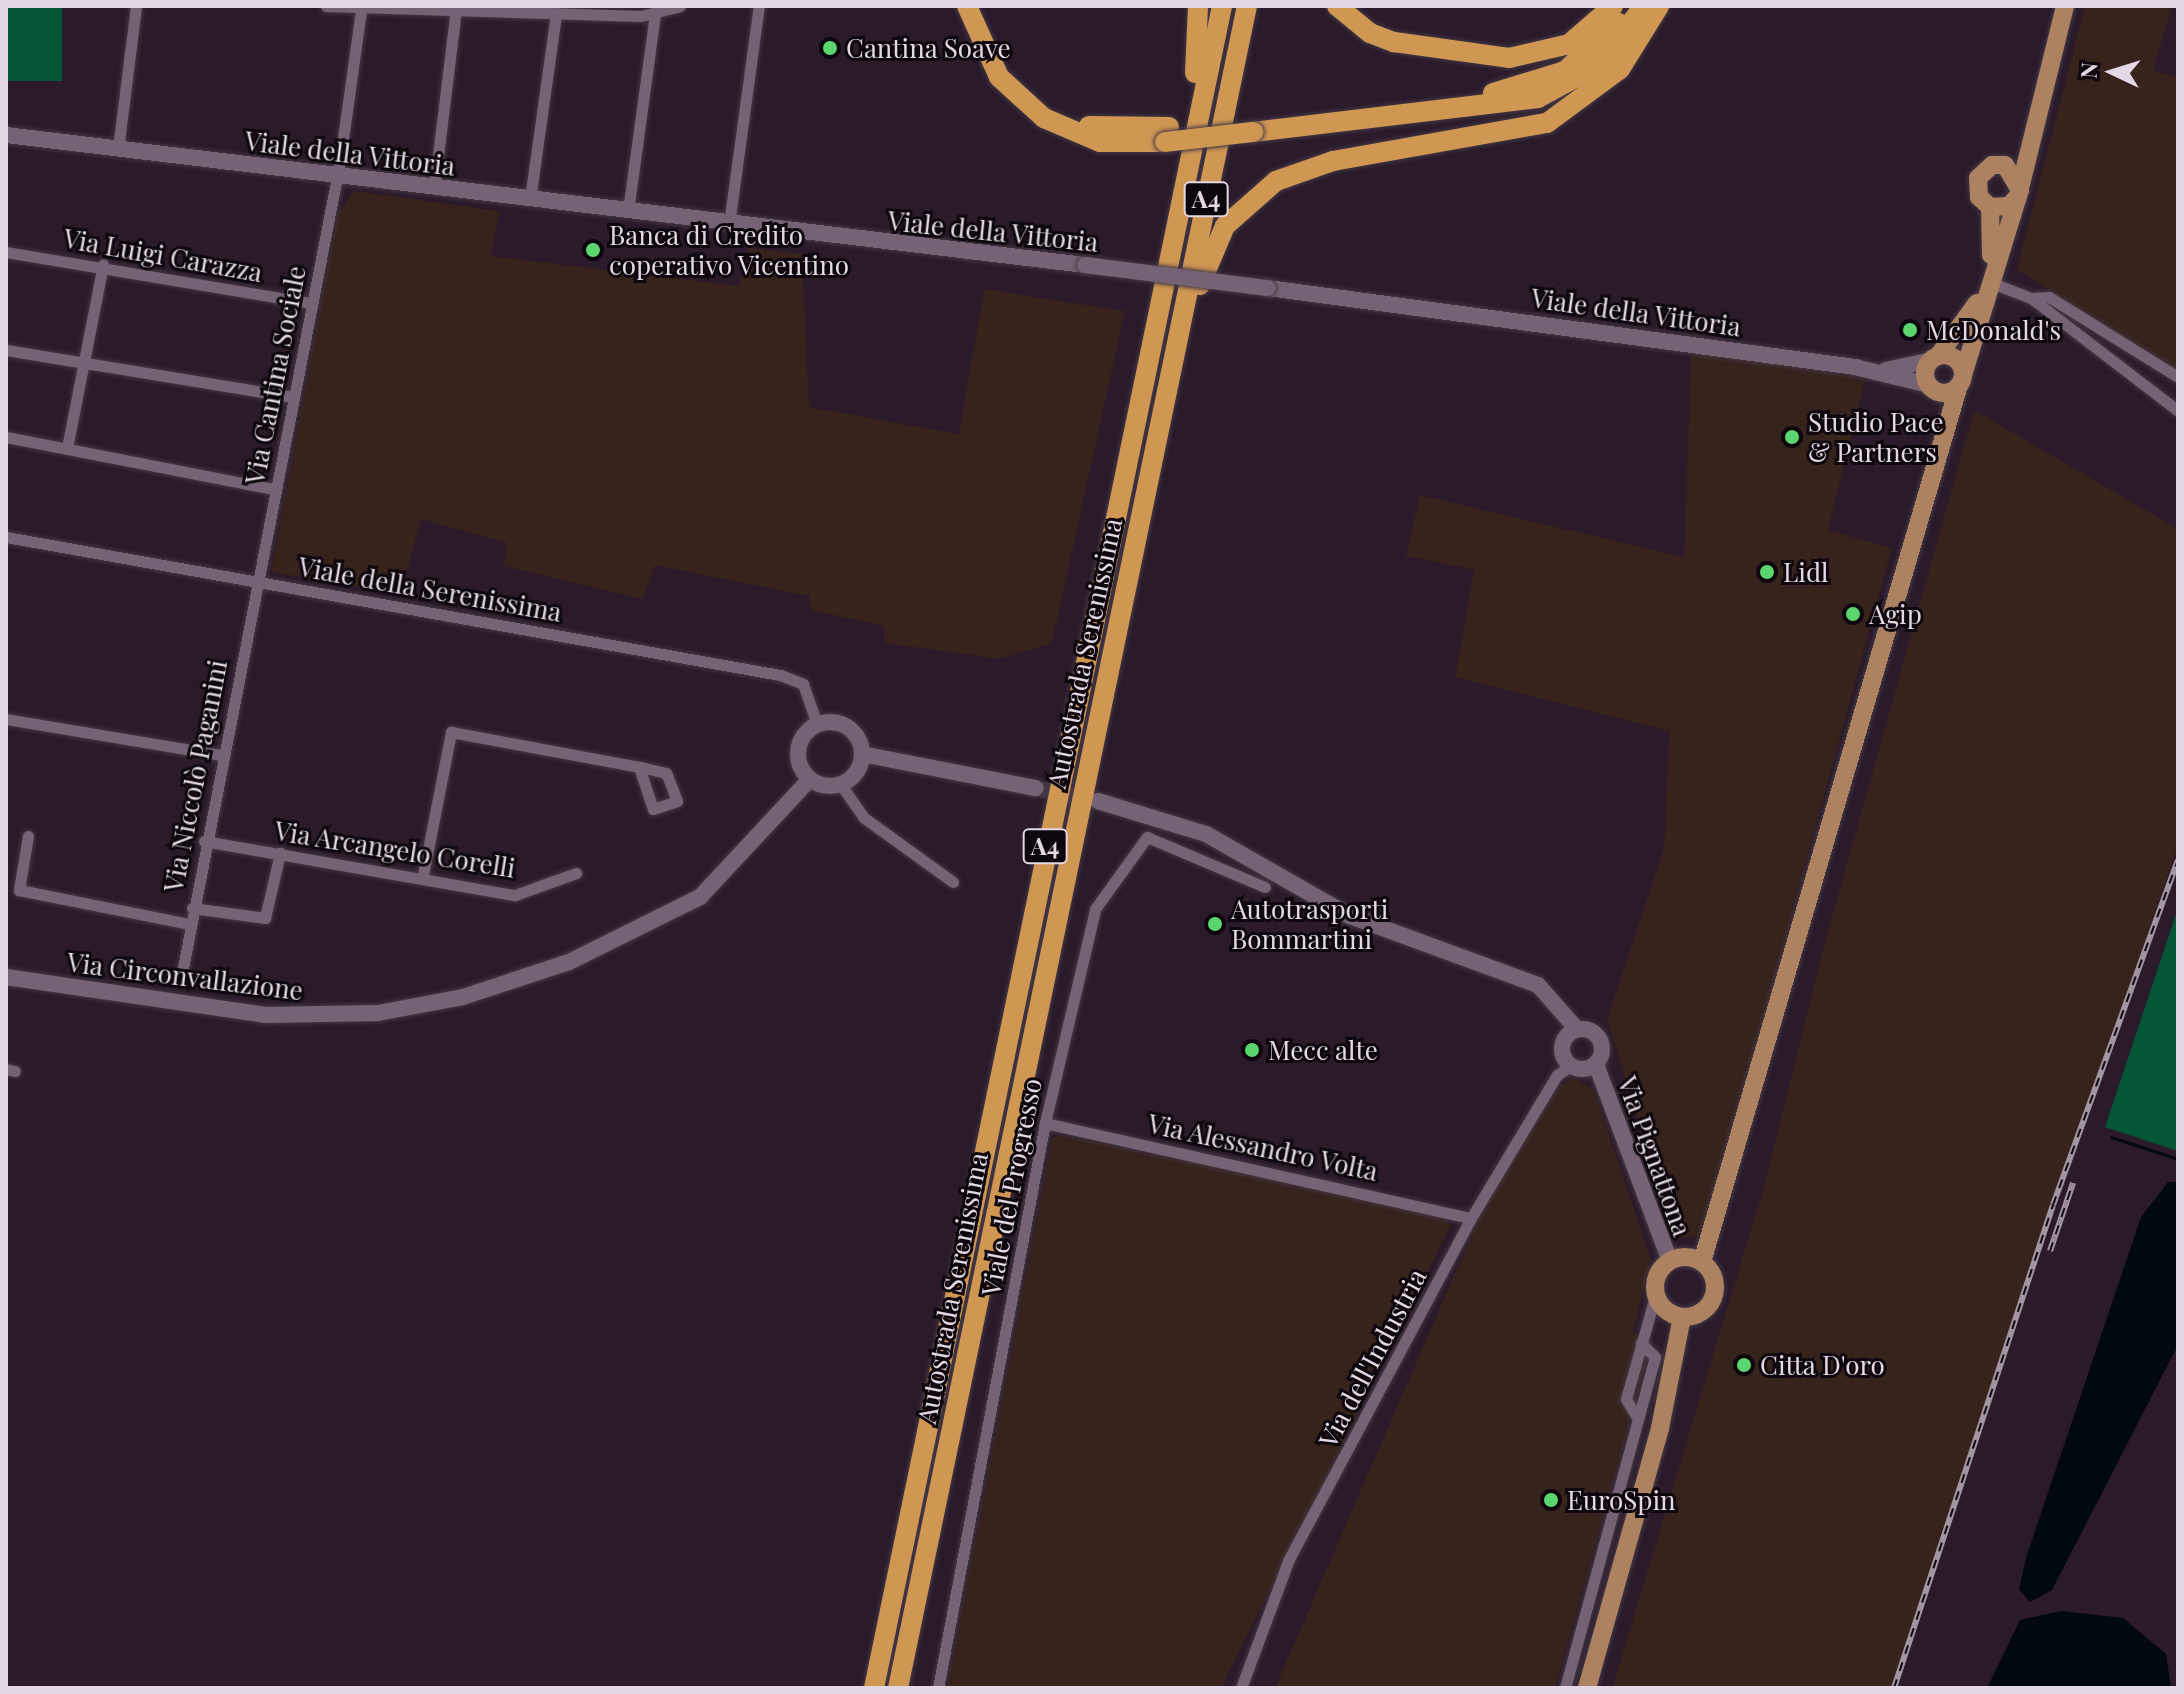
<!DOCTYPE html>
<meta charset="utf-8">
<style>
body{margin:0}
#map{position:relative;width:2184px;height:1694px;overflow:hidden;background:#2a1a2a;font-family:"Playfair Display",serif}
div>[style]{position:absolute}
.industrial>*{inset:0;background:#35231c}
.green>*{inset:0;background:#035636;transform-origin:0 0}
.water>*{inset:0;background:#010810}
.stream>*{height:3px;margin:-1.5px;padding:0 1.5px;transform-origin:1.5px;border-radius:1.5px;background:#010810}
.secondary-tunnel>*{height:16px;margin-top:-8px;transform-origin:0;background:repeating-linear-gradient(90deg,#463646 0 16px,transparent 0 24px)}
.roads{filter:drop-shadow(0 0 2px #443844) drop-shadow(0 0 2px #443844)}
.street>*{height:11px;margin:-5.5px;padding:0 5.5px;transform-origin:5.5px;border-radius:5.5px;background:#756375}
.secondary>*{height:16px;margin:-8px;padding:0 8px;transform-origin:8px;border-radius:8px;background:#756375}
.secondary>.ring{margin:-8px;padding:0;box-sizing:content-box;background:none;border:16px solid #756375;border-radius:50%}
.primary>*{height:18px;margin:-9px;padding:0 9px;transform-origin:9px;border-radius:9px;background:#ac8261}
.primary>.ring{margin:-9px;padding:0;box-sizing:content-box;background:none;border:18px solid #ac8261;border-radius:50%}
.highway>*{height:20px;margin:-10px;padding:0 10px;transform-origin:10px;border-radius:10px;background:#d09753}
.rail>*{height:6px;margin-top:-3px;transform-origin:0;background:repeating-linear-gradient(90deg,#0e080e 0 9px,#a295a2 0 18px);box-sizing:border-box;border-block:2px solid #a295a2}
.bridges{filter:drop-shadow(0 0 2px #443844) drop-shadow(0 0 2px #443844)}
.secondary-bridge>*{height:16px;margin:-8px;padding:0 8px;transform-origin:8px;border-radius:8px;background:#756375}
.highway-bridge>*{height:20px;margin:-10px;padding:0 10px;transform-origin:10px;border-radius:10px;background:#d09753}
.dots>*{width:22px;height:22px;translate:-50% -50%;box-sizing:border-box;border:4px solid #0e080e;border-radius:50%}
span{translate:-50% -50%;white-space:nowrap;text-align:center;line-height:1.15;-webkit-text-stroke:6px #0e080e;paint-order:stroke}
.shield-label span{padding:2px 6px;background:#0e080e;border:2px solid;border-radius:6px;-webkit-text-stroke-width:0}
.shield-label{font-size:24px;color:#e3d8e3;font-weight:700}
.poi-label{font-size:26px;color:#e3d8e3}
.left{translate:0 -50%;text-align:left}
.street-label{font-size:26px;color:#e3d8e3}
.frame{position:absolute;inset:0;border:8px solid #e3d8e3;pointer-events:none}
.north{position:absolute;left:2072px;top:32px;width:80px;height:80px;-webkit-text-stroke:6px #0e080e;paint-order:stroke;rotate:274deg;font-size:22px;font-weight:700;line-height:32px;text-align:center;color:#e3d8e3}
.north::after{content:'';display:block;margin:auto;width:28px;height:36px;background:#e3d8e3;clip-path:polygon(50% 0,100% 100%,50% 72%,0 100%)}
</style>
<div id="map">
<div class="industrial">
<i style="clip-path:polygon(2085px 6px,2172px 6px,2153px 70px,2178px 77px,2178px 374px,2017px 269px)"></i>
<i style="clip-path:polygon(355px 191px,500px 211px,491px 256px,739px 286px,748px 248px,802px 254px,809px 407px,959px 434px,984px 289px,1125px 311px,1052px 643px,1000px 659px,884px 643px,884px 626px,811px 610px,809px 596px,655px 565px,643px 599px,503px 566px,507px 543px,421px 519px,401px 594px,271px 572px,338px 212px)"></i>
<i style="clip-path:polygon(1691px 352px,1866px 378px,1828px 530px,1892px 548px,1704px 1236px,1674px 1238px,1607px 1019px,1664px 848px,1669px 731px,1455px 677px,1474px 570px,1406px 556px,1420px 495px,1684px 557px)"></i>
<i style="clip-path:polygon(1974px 410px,2178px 529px,2178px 845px,1892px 1688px,1612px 1688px,1765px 1183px,1824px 945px)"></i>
<i style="clip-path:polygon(1573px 1078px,1594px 1090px,1651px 1260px,1633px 1333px,1653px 1340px,1555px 1688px,1275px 1688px,1486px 1202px,1559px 1086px)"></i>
<i style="clip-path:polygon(1061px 1135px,1441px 1215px,1451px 1225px,1221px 1688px,947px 1688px,1052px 1138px)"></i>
</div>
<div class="green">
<i style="left:6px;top:6px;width:56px;height:75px"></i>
<i style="clip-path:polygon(2178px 908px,2178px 1151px,2105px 1127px)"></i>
</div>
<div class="water">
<i style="clip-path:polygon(2168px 1182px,2178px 1182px,2178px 1345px,2052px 1590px,2030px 1602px,2019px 1589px,2026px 1558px,2141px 1217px)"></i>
<i style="clip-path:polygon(2061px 1611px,2123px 1618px,2166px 1654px,2171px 1688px,1987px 1688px,2020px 1620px)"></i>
</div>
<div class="stream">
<i style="left:2111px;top:1137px;width:71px;rotate:18.2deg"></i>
</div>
<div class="secondary-tunnel">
<i style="left:1036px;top:788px;width:58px;rotate:12.8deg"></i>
</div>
<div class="roads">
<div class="street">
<i style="left:326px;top:6px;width:315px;rotate:1.8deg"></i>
<i style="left:641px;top:16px;width:40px;rotate:-14.4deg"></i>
<i style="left:118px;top:149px;width:144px;rotate:-82.8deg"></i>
<i style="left:434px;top:188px;width:179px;rotate:-83deg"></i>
<i style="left:530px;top:199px;width:188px;rotate:-82deg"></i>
<i style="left:628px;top:211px;width:199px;rotate:-82.2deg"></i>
<i style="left:729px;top:224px;width:220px;rotate:-82.2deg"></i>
<i style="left:6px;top:252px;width:310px;rotate:9.5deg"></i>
<i style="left:1992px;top:283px;width:42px;rotate:21deg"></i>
<i style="left:2031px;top:298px;width:185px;rotate:37.5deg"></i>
<i style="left:2031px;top:298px;width:18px;rotate:-3deg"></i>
<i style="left:2049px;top:297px;width:152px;rotate:31.8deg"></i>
<i style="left:6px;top:350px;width:291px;rotate:9.3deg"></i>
<i style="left:6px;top:437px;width:273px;rotate:11deg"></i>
<i style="left:67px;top:448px;width:187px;rotate:-78.9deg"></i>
<i style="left:6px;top:537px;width:786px;rotate:10.11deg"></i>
<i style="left:780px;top:675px;width:25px;rotate:21deg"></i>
<i style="left:803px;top:684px;width:42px;rotate:70.7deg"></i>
<i style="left:6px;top:719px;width:218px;rotate:9.5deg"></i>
<i style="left:841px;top:785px;width:39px;rotate:55deg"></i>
<i style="left:863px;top:817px;width:111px;rotate:35.8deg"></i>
<i style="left:28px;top:836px;width:55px;rotate:99.5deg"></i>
<i style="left:19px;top:890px;width:173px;rotate:11.3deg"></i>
<i style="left:204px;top:841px;width:316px;rotate:9.9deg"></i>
<i style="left:515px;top:895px;width:65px;rotate:-19.8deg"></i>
<i style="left:423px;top:875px;width:146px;rotate:-78.9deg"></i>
<i style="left:451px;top:732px;width:191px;rotate:10.5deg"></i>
<i style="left:639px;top:767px;width:44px;rotate:71.6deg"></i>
<i style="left:653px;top:809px;width:25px;rotate:-18deg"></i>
<i style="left:677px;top:801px;width:30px;rotate:-111deg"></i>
<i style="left:666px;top:773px;width:28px;rotate:-167deg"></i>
<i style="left:192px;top:908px;width:74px;rotate:7.8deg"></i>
<i style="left:265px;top:918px;width:67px;rotate:-77deg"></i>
<i style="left:181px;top:978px;width:826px;rotate:-78.98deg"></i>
<i style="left:339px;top:167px;width:159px;rotate:-82deg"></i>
<i style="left:6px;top:1069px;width:9px;rotate:13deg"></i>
<i style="left:1045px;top:1123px;width:436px;rotate:12.6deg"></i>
<i style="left:1638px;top:1419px;width:23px;rotate:-121deg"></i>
<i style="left:1626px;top:1399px;width:110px;rotate:-74.2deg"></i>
<i style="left:938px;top:1688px;width:575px;rotate:-79.28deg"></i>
<i style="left:1045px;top:1123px;width:220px;rotate:-76.8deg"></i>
<i style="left:1095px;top:909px;width:89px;rotate:-54.2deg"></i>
<i style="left:1147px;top:837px;width:128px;rotate:23deg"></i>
<i style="left:1241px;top:1688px;width:138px;rotate:-69.6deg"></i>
<i style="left:1289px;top:1559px;width:387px;rotate:-61.9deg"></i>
<i style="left:1471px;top:1218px;width:167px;rotate:-59deg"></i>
<i style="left:1557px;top:1075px;width:18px;rotate:-34deg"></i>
<i style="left:1565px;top:1688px;width:343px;rotate:-74.8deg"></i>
<i style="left:1655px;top:1357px;width:20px;rotate:-135deg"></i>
</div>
<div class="secondary">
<i style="left:6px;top:135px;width:1087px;rotate:6.87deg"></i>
<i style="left:1268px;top:288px;width:592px;rotate:7.66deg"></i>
<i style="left:1855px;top:367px;width:76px;rotate:13.7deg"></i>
<i style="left:1886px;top:370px;width:47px;rotate:-12.3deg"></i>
<i class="ring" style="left:798px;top:722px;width:48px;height:48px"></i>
<i style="left:862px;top:754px;width:177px;rotate:11.1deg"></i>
<i style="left:1098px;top:801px;width:113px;rotate:17deg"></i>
<i style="left:1206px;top:834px;width:166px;rotate:29.7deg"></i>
<i style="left:1350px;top:916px;width:200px;rotate:20.2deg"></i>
<i style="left:1538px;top:985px;width:55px;rotate:48.7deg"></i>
<i style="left:6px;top:977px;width:262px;rotate:8.3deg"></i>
<i style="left:265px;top:1015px;width:113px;rotate:-1deg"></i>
<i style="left:378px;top:1013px;width:86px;rotate:-10.7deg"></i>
<i style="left:463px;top:997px;width:112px;rotate:-18.3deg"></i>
<i style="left:569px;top:962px;width:146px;rotate:-26.4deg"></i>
<i style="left:700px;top:897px;width:160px;rotate:-47deg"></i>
<i class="ring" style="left:1562px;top:1029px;width:24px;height:24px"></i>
<i style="left:1597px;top:1067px;width:207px;rotate:69.4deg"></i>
</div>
<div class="primary">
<i style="left:2021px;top:184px;width:183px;rotate:-76.1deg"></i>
<i style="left:1990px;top:207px;width:48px;rotate:88.8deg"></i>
<i class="ring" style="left:1925px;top:355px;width:20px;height:20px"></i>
<i style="left:1938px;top:356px;width:66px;rotate:-53.7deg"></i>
<i style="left:1963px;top:375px;width:194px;rotate:-72.9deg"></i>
<i style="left:2020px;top:190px;width:29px;rotate:-121deg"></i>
<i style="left:2005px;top:165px;width:13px;rotate:180deg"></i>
<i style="left:1992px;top:165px;width:19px;rotate:137deg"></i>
<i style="left:1978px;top:178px;width:19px;rotate:87deg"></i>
<i style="left:1979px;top:197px;width:15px;rotate:42deg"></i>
<i style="left:1990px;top:207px;width:19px;rotate:-3deg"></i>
<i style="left:2009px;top:206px;width:13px;rotate:-48deg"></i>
<i class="ring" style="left:1655px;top:1257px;width:42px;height:42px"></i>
<i style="left:1702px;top:1262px;width:914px;rotate:-73.67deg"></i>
<i style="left:1587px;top:1688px;width:270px;rotate:-74.3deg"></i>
<i style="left:1660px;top:1428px;width:113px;rotate:-78.8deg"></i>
</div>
<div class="highway">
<i style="left:967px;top:6px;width:78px;rotate:65.7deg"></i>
<i style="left:999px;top:77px;width:61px;rotate:42.3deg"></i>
<i style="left:1044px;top:118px;width:61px;rotate:23.2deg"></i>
<i style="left:1100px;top:142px;width:65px"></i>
<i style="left:1337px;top:6px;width:43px;rotate:39.3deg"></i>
<i style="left:1370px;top:33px;width:26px;rotate:21deg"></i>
<i style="left:1394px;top:42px;width:116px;rotate:7.9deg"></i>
<i style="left:1509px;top:58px;width:62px;rotate:-13.1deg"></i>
<i style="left:1569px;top:44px;width:58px;rotate:-40.8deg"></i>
<i style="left:1195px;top:73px;width:67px;rotate:-87.4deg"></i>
<i style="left:1493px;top:93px;width:75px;rotate:-17deg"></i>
<i style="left:1565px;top:71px;width:72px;rotate:-42.2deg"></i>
<i style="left:1089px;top:126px;width:80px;rotate:0.7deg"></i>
<i style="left:1253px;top:132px;width:287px;rotate:-6.8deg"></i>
<i style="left:1538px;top:98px;width:67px;rotate:-28.5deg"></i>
<i style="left:1597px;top:66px;width:76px;rotate:-51.9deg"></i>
<i style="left:1200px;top:285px;width:64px;rotate:-67deg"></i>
<i style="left:1225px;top:226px;width:68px;rotate:-41.4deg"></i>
<i style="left:1276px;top:181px;width:60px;rotate:-19.3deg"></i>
<i style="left:1333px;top:161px;width:217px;rotate:-10.1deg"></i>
<i style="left:1547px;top:123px;width:91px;rotate:-36.5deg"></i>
<i style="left:1620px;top:69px;width:74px;rotate:-58.2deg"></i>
<i style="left:874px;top:1688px;width:1718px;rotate:-78.31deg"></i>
<i style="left:898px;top:1688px;width:1718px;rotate:-78.28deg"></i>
</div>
</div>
<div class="rail">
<i style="left:2050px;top:1251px;width:72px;rotate:-71.3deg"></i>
<i style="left:1894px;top:1688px;width:508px;rotate:-71.78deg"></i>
<i style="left:2053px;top:1205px;width:367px;rotate:-70.1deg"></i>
</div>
<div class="bridges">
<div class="secondary-bridge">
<i style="left:1085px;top:265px;width:184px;rotate:7.2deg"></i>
</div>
<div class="highway-bridge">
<i style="left:1165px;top:142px;width:89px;rotate:-6.5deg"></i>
</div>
</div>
<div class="dots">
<i style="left:830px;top:48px;background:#5bd56e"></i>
<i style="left:593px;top:250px;background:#5bd56e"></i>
<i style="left:1910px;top:330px;background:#5bd56e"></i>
<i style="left:1792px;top:437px;background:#5bd56e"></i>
<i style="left:1767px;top:572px;background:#5bd56e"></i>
<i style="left:1853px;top:614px;background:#5bd56e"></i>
<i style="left:1215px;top:924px;background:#5bd56e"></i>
<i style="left:1252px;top:1050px;background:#5bd56e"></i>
<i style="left:1744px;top:1365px;background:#5bd56e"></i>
<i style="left:1551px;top:1500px;background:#5bd56e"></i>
</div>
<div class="shield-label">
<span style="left:1206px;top:199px">A4</span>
<span style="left:1045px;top:846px">A4</span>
</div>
<div class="poi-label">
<span class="left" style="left:846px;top:48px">Cantina Soave</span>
<span class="left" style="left:609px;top:250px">Banca di Credito<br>coperativo Vicentino</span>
<span class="left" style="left:1926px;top:330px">McDonald's</span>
<span class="left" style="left:1808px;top:437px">Studio Pace<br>&amp; Partners</span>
<span class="left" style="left:1783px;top:572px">Lidl</span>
<span class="left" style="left:1869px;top:614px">Agip</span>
<span class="left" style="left:1231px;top:924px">Autotrasporti<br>Bommartini</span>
<span class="left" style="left:1268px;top:1050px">Mecc alte</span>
<span class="left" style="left:1760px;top:1365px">Citta D'oro</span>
<span class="left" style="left:1567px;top:1500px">EuroSpin</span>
</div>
<div class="street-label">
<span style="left:350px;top:153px;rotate:7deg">Viale della Vittoria</span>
<span style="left:993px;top:231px;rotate:6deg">Viale della Vittoria</span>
<span style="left:163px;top:255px;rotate:10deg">Via Luigi Carazza</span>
<span style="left:1636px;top:312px;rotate:8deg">Viale della Vittoria</span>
<span style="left:275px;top:375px;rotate:-79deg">Via Cantina Sociale</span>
<span style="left:430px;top:589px;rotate:10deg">Viale della Serenissima</span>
<span style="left:1084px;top:653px;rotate:-78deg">Autostrada Serenissima</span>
<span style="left:195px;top:776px;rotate:-79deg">Via Niccolò Paganini</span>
<span style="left:395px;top:849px;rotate:9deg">Via Arcangelo Corelli</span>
<span style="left:185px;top:976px;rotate:7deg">Via Circonvallazione</span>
<span style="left:1263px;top:1147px;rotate:12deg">Via Alessandro Volta</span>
<span style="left:1655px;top:1156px;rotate:70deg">Via Pignattona</span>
<span style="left:1011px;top:1187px;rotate:-79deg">Viale del Progresso</span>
<span style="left:952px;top:1288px;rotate:-79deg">Autostrada Serenissima</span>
<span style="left:1372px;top:1358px;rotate:-62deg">Via dell'Industria</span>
</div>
<div class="frame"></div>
<div class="north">N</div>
</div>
